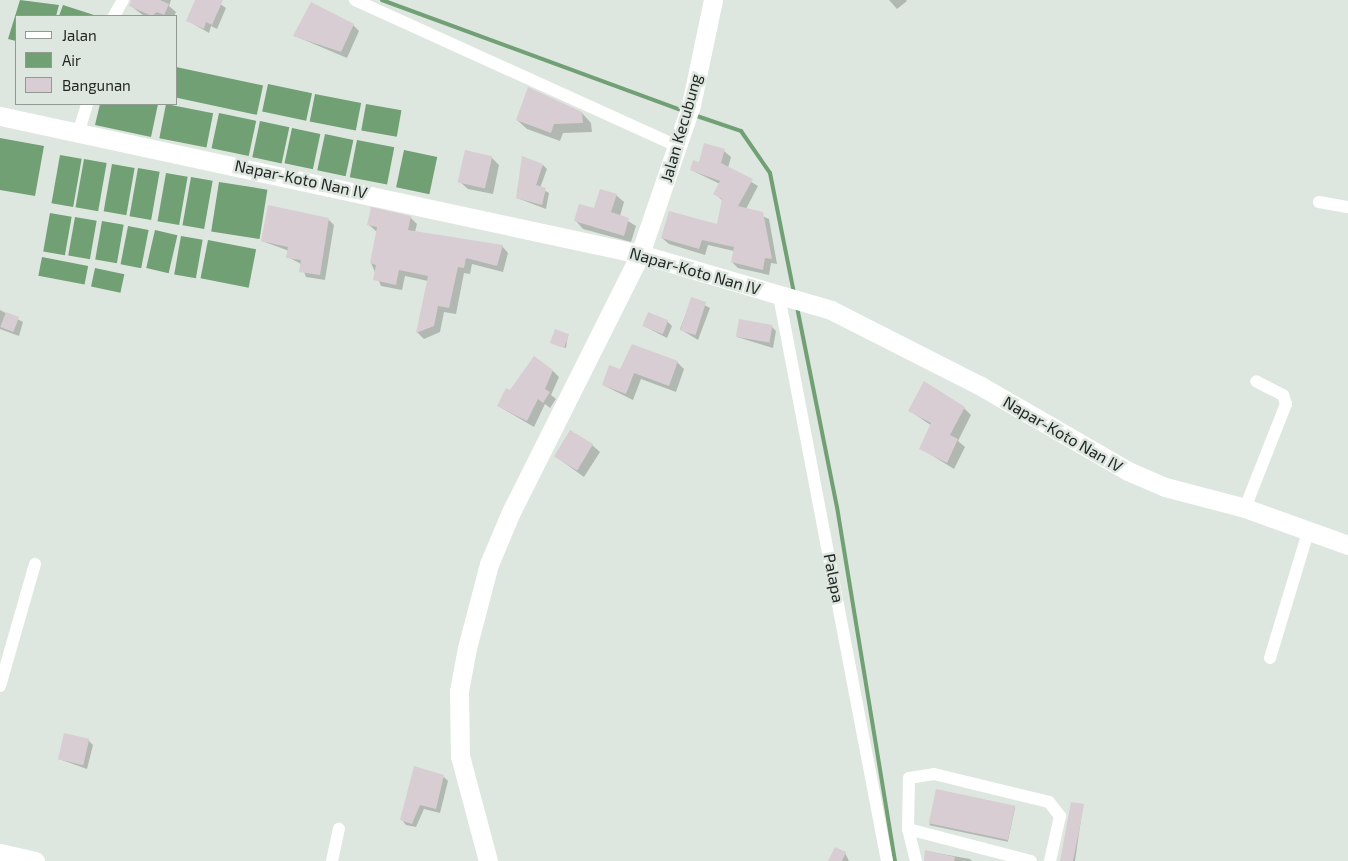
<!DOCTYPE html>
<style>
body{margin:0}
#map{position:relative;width:1348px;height:861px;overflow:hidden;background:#dee7df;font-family:"Exo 2",sans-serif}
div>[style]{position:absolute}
.water>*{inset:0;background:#71a075;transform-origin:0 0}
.shadow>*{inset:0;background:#0003;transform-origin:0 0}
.stream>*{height:4px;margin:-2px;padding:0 2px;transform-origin:2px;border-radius:2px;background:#71a075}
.building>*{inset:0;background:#d8cdd3;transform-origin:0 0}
.street>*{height:12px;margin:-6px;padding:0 6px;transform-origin:6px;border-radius:6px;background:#fff}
.secondary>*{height:19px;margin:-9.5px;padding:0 9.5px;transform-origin:9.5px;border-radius:9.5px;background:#fff}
span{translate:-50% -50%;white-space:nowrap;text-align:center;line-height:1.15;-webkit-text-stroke:5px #dee7df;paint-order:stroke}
.street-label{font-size:16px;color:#232724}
.legend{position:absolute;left:15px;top:15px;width:162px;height:90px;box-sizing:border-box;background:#dee7df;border:1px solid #939a94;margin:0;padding:6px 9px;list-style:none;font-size:15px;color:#232724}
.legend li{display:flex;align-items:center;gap:10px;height:25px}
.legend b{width:25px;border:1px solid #939a94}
</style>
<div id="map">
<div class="water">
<i style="clip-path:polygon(20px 0,59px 5px,56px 16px,16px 16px,16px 41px,8px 39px)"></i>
<i style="clip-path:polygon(63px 5px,97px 16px,59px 16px)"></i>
<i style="left:176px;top:67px;width:89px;height:30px;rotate:12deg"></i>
<i style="left:268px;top:84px;width:45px;height:28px;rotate:12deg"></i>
<i style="left:315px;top:94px;width:47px;height:28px;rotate:11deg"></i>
<i style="clip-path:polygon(100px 104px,158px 104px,151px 137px,95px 125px)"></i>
<i style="left:166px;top:104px;width:48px;height:35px;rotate:11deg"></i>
<i style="left:366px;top:104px;width:36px;height:27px;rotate:10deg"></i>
<i style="left:219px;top:113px;width:38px;height:36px;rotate:12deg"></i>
<i style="left:260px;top:121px;width:30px;height:37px;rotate:12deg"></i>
<i style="left:292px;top:128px;width:29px;height:36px;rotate:12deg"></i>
<i style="left:325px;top:134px;width:29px;height:37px;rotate:12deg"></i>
<i style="clip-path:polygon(0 138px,44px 146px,35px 196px,0 190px)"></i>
<i style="left:357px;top:140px;width:38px;height:38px;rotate:11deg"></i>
<i style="left:404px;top:150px;width:34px;height:38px;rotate:12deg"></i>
<i style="left:60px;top:155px;width:22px;height:49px;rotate:10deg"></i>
<i style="left:84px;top:159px;width:23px;height:49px;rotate:10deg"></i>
<i style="left:112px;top:164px;width:23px;height:48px;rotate:10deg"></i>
<i style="left:138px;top:168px;width:22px;height:49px;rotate:10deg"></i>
<i style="left:166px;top:173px;width:22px;height:49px;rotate:10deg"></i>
<i style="left:191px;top:177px;width:22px;height:49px;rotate:10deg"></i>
<i style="left:219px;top:182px;width:49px;height:50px;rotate:9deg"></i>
<i style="left:50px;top:213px;width:22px;height:39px;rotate:10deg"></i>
<i style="left:75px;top:217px;width:22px;height:39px;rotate:10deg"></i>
<i style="left:102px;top:221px;width:22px;height:39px;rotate:10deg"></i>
<i style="left:128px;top:226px;width:21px;height:39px;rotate:11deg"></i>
<i style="left:155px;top:230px;width:23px;height:39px;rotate:13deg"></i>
<i style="left:181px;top:236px;width:22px;height:39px;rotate:10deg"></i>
<i style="left:208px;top:240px;width:49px;height:39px;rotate:11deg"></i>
<i style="left:42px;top:257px;width:47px;height:19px;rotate:11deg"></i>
<i style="left:95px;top:268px;width:30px;height:19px;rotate:12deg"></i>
</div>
<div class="shadow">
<i style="clip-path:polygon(134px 0,171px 0,169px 6px,176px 12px,174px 16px,144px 16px,131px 6px)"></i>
<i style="clip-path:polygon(196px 0,214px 0,226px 8px,217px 29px,211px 26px,209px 33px,188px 21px)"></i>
<i style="clip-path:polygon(889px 0,906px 0,907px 1px,897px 9px)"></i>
<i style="clip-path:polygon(353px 25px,359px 31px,347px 58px,295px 36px)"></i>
<i style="clip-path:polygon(582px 113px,591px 123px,592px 132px,563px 133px,560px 141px,527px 129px,517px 120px)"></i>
<i style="clip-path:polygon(724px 151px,731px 157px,728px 168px,758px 186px,746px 209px,769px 219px,777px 264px,771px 263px,769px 275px,738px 268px,732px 262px,734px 251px,708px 245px,705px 255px,669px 244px,662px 238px,718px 226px,723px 201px,714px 193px,720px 184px,691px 170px)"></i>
<i style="clip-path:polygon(491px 157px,499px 165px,493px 194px,468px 189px,460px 182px)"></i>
<i style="clip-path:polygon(543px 165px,547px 169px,540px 188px,549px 193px,546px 209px,517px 198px)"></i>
<i style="clip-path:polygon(616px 195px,624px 202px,620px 216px,636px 226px,631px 242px,583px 229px,576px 221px)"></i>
<i style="clip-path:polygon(410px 217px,417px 224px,415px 232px,502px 246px,508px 253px,503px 272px,472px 264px,470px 274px,464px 273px,456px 314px,444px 312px,440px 332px,424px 339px,417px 332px,428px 281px,405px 276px,402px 290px,381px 286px,371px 263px,377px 232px,369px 225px)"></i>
<i style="clip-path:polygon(328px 219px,334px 225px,325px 280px,306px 277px,301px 264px,288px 257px,289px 251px,262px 241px)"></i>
<i style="clip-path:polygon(692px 298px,710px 308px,698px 340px,680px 329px)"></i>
<i style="clip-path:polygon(0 310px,23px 322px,19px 336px,0 329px)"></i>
<i style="clip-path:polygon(667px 321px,672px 326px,667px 338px,644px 326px)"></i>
<i style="clip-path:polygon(771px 326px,776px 331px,773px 348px,737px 337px)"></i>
<i style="clip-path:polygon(568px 335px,566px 348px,552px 342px)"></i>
<i style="clip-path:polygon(677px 362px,684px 369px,676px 392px,641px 379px,633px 400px,603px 385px,621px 371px)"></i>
<i style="clip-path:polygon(553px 371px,559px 377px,551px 395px,556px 399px,550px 408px,545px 404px,534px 427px,498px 406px,511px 392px)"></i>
<i style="clip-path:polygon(964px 408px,971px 415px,958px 441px,965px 447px,954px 469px,920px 448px,932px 426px,910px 411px)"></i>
<i style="clip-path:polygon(592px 445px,600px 452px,584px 477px,555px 456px)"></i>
<i style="clip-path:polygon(88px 740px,93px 745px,87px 769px,59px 759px)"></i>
<i style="clip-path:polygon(444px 777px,448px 781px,440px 813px,424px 809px,416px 827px,406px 825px,402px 820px)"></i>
<i style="left:937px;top:790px;width:80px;height:36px;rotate:12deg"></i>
<i style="clip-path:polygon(1083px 805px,1075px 861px,1061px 861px)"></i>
<i style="clip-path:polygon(926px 851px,970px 859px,972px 861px,925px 861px)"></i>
<i style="clip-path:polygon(845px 853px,849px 861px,830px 861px)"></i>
</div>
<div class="stream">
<i style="left:382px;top:0;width:321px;rotate:20.2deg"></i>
<i style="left:694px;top:115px;width:50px;rotate:18.8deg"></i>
<i style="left:741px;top:131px;width:51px;rotate:55.4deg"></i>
<i style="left:770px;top:173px;width:122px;rotate:78.7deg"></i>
<i style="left:797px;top:307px;width:204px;rotate:78.7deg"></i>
<i style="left:837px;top:507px;width:359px;rotate:80.7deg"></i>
</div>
<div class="building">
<i style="clip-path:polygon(131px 0,160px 0,169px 4px,164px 15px,157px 12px,152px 16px,129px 6px)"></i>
<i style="clip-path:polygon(195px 0,223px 0,212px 25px,206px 22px,204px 29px,186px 21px)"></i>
<i style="clip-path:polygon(311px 2px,354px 24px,341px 52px,293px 36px)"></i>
<i style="clip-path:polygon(528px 87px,582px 112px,583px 123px,554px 124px,551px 133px,516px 120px)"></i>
<i style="clip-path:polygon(704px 143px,725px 149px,721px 163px,753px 179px,738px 206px,763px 212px,772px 259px,765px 258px,763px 270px,731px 262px,734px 247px,702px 240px,699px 249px,661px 238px,669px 211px,717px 224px,722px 199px,713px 194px,720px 181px,690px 170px,693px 160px,699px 162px)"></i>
<i style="left:465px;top:150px;width:28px;height:33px;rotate:13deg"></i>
<i style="clip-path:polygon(522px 156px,543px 164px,536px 185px,546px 188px,542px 205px,516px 198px)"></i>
<i style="clip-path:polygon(600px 189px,617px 194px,611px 212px,629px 218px,624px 236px,574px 221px,579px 204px,594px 208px)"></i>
<i style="clip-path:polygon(268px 205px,329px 218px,320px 275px,299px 272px,301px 260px,286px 258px,288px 247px,261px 241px)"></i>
<i style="clip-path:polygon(371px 207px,411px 216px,408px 230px,503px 245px,497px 266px,466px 258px,464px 268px,458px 267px,449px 308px,438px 306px,434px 326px,416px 333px,428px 276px,399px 270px,396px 285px,373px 280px,376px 265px,370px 263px,377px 227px,367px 225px)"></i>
<i style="left:691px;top:297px;width:16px;height:35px;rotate:18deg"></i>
<i style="left:6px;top:312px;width:14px;height:16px;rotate:21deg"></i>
<i style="left:648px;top:312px;width:22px;height:15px;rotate:22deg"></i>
<i style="left:739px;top:319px;width:34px;height:18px;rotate:10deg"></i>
<i style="left:555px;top:329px;width:15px;height:15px;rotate:20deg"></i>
<i style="clip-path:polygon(632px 344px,678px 361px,669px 386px,634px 373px,626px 394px,602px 385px,609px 365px,620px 369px)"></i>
<i style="clip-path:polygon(534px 356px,553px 370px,545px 389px,550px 392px,543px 403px,538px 399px,527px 421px,497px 406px,506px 388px,510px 390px)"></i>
<i style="clip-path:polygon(924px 381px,965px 407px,950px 435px,958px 439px,947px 463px,919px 449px,931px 423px,908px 411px)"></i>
<i style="left:570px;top:430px;width:27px;height:31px;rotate:31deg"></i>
<i style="left:64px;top:733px;width:26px;height:27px;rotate:13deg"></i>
<i style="clip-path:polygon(414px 766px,444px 775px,436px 809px,420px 805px,412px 824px,400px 820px)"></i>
<i style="left:936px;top:789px;width:81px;height:35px;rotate:12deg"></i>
<i style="clip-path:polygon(1071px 802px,1084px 804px,1082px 816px,1073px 861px,1060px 861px)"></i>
<i style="clip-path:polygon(835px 847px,846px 852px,842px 861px,828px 861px)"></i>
<i style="clip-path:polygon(925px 850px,955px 857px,954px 861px,924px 861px)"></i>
</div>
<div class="street">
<i style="left:355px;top:0;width:356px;rotate:24.4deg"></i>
<i style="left:114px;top:16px;width:18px;rotate:-61deg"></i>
<i style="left:78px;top:134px;width:31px;rotate:-73deg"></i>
<i style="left:1319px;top:202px;width:29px;rotate:10deg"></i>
<i style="left:779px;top:296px;width:575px;rotate:79.18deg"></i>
<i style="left:1245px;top:508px;width:112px;rotate:-68.5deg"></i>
<i style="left:1286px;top:404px;width:9px;rotate:-108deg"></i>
<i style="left:1283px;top:395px;width:30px;rotate:-153deg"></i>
<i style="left:1270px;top:658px;width:135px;rotate:-73.2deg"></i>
<i style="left:0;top:686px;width:127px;rotate:-74deg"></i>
<i style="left:908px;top:829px;width:51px;rotate:-88.9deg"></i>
<i style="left:909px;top:778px;width:25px;rotate:-9deg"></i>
<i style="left:934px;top:774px;width:118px;rotate:13.7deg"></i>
<i style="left:1049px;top:802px;width:18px;rotate:52deg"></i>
<i style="left:1060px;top:816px;width:46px;rotate:102.5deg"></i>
<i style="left:332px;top:861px;width:33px;rotate:-78deg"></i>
<i style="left:916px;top:861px;width:33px;rotate:-104deg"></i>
<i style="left:908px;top:829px;width:127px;rotate:14.6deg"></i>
</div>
<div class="secondary">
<i style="left:0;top:116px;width:655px;rotate:12.17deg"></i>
<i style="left:640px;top:254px;width:199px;rotate:16.3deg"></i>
<i style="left:831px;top:310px;width:166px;rotate:26.9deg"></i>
<i style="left:979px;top:385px;width:172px;rotate:30deg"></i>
<i style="left:1128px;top:471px;width:40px;rotate:23.4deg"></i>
<i style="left:1165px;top:487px;width:83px;rotate:14.7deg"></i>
<i style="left:1245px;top:508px;width:109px;rotate:19.8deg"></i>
<i style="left:0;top:853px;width:36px;rotate:13deg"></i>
<i style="left:488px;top:861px;width:109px;rotate:-104.9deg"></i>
<i style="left:460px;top:756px;width:65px;rotate:-90.9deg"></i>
<i style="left:459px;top:691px;width:44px;rotate:-79.5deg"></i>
<i style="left:467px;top:648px;width:87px;rotate:-75.3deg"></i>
<i style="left:489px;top:564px;width:56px;rotate:-67.1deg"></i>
<i style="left:511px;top:512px;width:288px;rotate:-63.4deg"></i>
<i style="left:640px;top:254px;width:157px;rotate:-71.1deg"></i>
<i style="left:691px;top:105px;width:107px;rotate:-78.2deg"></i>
</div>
<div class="street-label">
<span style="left:681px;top:128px;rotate:-74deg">Jalan Kecubung</span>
<span style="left:301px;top:179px;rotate:12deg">Napar-Koto Nan IV</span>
<span style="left:695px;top:271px;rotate:16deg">Napar-Koto Nan IV</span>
<span style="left:1063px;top:434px;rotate:30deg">Napar-Koto Nan IV</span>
<span style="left:834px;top:578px;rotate:79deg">Palapa</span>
</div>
<ul class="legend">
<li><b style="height:6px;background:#fff"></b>Jalan</li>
<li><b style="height:14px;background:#71a075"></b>Air</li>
<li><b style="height:14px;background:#d8cdd3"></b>Bangunan</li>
</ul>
</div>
